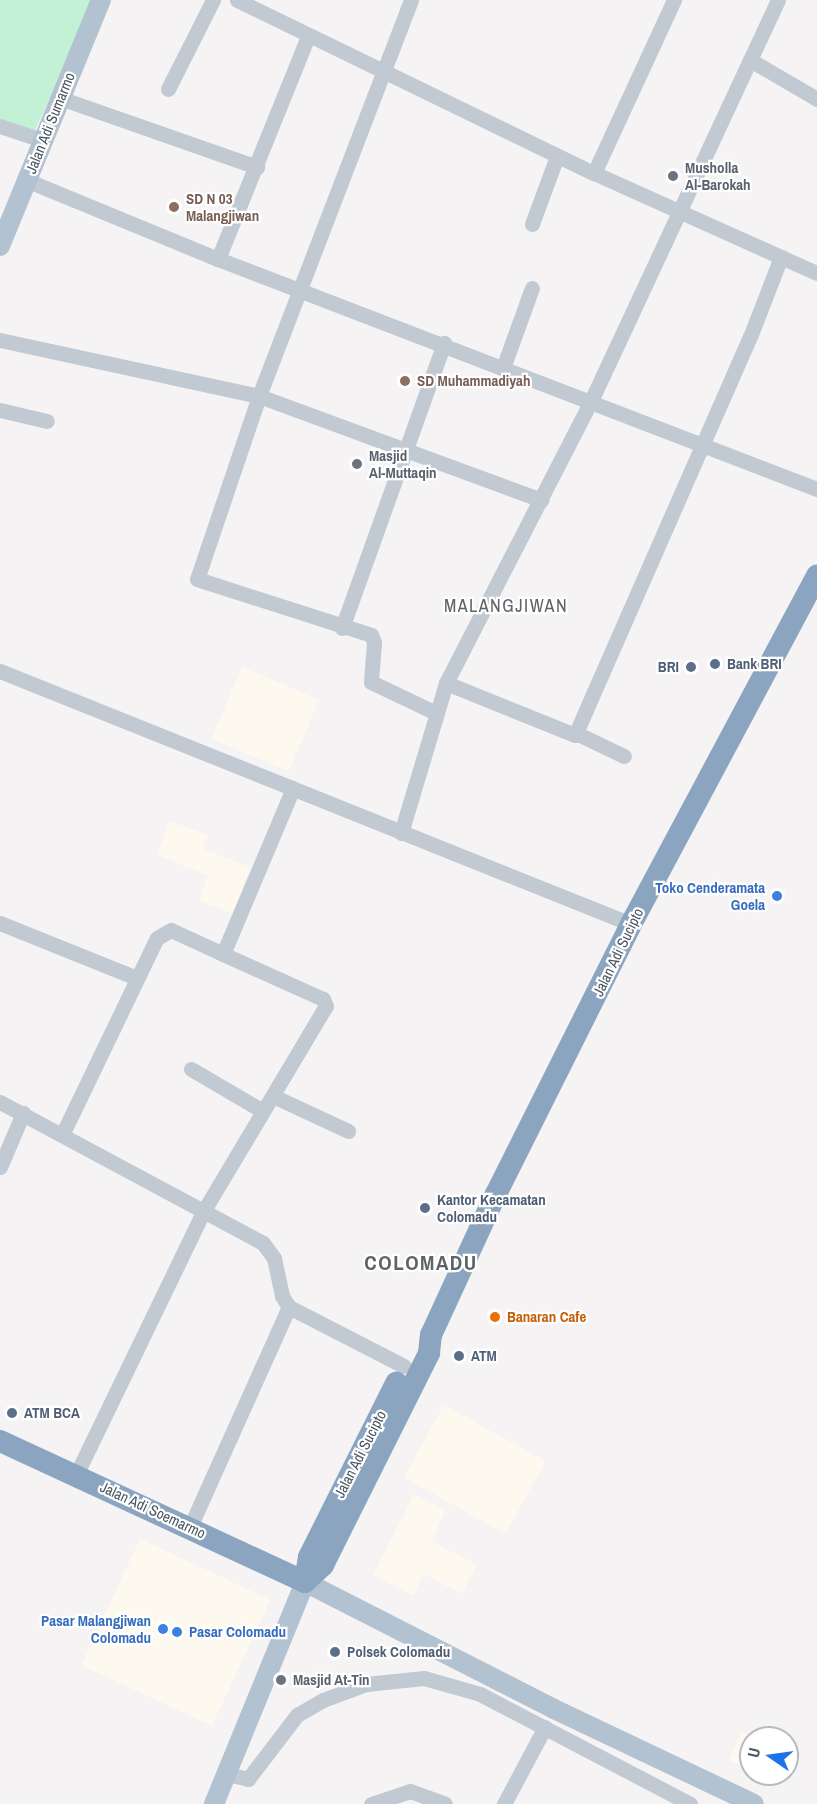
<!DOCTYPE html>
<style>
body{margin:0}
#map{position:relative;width:817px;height:1804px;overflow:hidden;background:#f5f3f3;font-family:"Archivo Narrow",sans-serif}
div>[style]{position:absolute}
.commercial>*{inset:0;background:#fdf9ef;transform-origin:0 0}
.green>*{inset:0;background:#c3f1d5}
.minor>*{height:15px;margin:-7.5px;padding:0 7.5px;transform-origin:7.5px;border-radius:7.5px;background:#c1cad2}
.major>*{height:20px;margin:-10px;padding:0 10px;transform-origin:10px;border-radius:10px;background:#b3c2d1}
.highway>*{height:22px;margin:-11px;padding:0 11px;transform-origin:11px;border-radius:11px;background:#8ba5c1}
.dots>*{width:16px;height:16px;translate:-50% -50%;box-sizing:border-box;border:3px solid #fff;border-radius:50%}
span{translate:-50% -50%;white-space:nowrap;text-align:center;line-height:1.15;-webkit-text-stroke:4.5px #fff;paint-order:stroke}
.street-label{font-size:15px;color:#4a5661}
.worship-label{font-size:15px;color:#5b616d;font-weight:700}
.left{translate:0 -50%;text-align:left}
.education-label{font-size:15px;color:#785e54;font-weight:700}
.service-label{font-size:15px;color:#4e5e75;font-weight:700}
.right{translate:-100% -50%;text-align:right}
.shop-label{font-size:15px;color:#366cbe;font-weight:700}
.food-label{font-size:15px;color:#c56008;font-weight:700}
.quarter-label{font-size:18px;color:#5f6368;letter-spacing:1.5px}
.district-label{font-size:21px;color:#5f6368;font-weight:700;letter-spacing:1.5px}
.north{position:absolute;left:739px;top:1726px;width:60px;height:60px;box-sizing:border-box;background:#fff;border:2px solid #b7bbc0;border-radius:50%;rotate:283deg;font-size:16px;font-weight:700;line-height:24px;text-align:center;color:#4a5661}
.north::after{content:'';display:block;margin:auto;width:21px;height:27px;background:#1a73e8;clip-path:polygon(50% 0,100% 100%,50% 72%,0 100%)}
</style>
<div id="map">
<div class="commercial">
<i style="left:242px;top:667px;width:84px;height:78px;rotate:23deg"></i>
<i style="clip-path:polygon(170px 821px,208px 835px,203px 849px,250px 867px,233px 914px,199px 901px,208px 875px,157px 855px)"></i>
<i style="left:444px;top:1405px;width:116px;height:83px;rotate:29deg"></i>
<i style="clip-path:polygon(414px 1494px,446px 1510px,431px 1541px,477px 1564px,462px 1594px,424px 1574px,413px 1595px,373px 1575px)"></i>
<i style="left:140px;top:1539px;width:144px;height:139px;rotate:25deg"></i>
<i style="clip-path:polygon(742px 1732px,755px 1738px,751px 1738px,751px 1770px,729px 1760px)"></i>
</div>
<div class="green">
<i style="clip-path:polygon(0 0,93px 0,34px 133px,0 121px)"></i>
</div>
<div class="minor">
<i style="left:237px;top:0;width:397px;rotate:25.9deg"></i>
<i style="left:594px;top:173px;width:244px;rotate:24.2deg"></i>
<i style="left:411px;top:0;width:424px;rotate:111deg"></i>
<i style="left:259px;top:396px;width:193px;rotate:108.7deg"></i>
<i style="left:197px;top:579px;width:183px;rotate:17.8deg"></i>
<i style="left:371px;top:635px;width:8px;rotate:67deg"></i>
<i style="left:374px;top:642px;width:40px;rotate:94.3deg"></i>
<i style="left:371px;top:682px;width:72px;rotate:25.5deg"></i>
<i style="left:750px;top:60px;width:78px;rotate:30.2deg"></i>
<i style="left:168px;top:89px;width:100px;rotate:-63.2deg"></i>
<i style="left:60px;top:98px;width:209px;rotate:19.3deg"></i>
<i style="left:0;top:126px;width:44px;rotate:18.4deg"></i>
<i style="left:594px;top:173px;width:191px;rotate:-65.2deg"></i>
<i style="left:26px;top:180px;width:208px;rotate:22.4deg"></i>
<i style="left:218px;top:259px;width:642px;rotate:21.01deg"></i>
<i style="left:532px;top:224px;width:72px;rotate:-69.8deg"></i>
<i style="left:218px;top:259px;width:240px;rotate:-68deg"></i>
<i style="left:0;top:340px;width:265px;rotate:12.2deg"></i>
<i style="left:259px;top:396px;width:301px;rotate:20.2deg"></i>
<i style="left:503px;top:368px;width:85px;rotate:-70.1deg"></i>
<i style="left:0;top:410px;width:48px;rotate:13.2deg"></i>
<i style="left:342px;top:628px;width:303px;rotate:-70.3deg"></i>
<i style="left:0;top:671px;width:680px;rotate:21.85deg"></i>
<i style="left:446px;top:683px;width:139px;rotate:22deg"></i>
<i style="left:575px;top:735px;width:435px;rotate:-66.3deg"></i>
<i style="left:750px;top:337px;width:86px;rotate:-68.8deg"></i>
<i style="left:576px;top:733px;width:53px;rotate:25.6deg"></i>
<i style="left:401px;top:833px;width:157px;rotate:-73.3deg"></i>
<i style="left:446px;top:683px;width:317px;rotate:-62.8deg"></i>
<i style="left:591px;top:401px;width:442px;rotate:-65deg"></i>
<i style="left:0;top:923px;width:148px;rotate:21.9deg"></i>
<i style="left:191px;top:1069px;width:83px;rotate:30.3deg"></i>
<i style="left:273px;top:1096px;width:83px;rotate:25deg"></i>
<i style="left:0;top:1102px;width:298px;rotate:28.2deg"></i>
<i style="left:263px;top:1243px;width:19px;rotate:54deg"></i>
<i style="left:274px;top:1258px;width:39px;rotate:78deg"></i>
<i style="left:282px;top:1296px;width:13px;rotate:58deg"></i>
<i style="left:289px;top:1307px;width:129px;rotate:27.2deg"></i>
<i style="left:63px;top:1133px;width:216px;rotate:-64.3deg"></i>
<i style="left:157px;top:938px;width:16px;rotate:-30deg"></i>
<i style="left:171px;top:930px;width:57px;rotate:24.8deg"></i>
<i style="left:0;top:1167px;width:59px;rotate:-66.9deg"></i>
<i style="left:76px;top:1475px;width:292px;rotate:-64.2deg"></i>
<i style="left:203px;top:1212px;width:240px;rotate:-59.2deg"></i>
<i style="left:326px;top:1006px;width:8px;rotate:-113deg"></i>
<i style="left:323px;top:999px;width:110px;rotate:-155.8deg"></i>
<i style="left:223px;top:954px;width:180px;rotate:-67.1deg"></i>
<i style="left:190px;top:1527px;width:241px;rotate:-65.8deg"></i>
<i style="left:227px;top:1774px;width:22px;rotate:13deg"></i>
<i style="left:248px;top:1779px;width:81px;rotate:-52.6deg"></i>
<i style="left:297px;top:1715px;width:30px;rotate:-30deg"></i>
<i style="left:323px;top:1700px;width:46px;rotate:-20.4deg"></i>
<i style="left:366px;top:1684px;width:58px;rotate:-5.9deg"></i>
<i style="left:424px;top:1678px;width:58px;rotate:15.9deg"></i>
<i style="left:480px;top:1694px;width:237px;rotate:27.6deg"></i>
<i style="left:371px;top:1804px;width:41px;rotate:-18.4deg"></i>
<i style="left:410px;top:1791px;width:37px;rotate:20deg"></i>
<i style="left:504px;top:1804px;width:87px;rotate:-62deg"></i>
</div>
<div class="major">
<i style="left:0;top:246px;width:266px;rotate:-67.7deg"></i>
<i style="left:214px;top:1804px;width:240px;rotate:-67.7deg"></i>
<i style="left:305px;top:1582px;width:280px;rotate:27deg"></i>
<i style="left:554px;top:1709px;width:221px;rotate:25.4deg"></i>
</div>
<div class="highway">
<i style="left:0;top:1441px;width:336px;rotate:24.8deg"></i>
<i style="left:305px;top:1582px;width:25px;rotate:-43deg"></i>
<i style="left:323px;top:1565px;width:237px;rotate:-63.4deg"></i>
<i style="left:429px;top:1353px;width:18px;rotate:-84deg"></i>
<i style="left:431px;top:1335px;width:155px;rotate:-65.3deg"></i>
<i style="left:496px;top:1194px;width:302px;rotate:-63.4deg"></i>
<i style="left:631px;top:924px;width:395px;rotate:-61.9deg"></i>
<i style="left:305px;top:1582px;width:25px;rotate:-81deg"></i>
<i style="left:309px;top:1557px;width:195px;rotate:-63.4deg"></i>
</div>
<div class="dots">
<i style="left:673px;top:176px;background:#6b7280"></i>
<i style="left:174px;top:207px;background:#8d6e63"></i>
<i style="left:405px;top:381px;background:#8d6e63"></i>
<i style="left:357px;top:464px;background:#6b7280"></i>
<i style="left:715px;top:664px;background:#5c6f8a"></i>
<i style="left:691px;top:667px;background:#5c6f8a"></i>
<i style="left:777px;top:896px;background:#3f7fe0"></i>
<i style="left:425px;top:1208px;background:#5c6f8a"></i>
<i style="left:495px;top:1317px;background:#e8710a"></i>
<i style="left:459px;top:1356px;background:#5c6f8a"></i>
<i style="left:12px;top:1413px;background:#5c6f8a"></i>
<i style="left:163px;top:1629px;background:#3f7fe0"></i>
<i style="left:177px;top:1632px;background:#3f7fe0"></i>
<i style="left:335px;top:1652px;background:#5c6f8a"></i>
<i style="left:281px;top:1680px;background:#6b7280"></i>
</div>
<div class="street-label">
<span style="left:50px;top:123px;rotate:-68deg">Jalan Adi Sumarmo</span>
<span style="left:618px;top:952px;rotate:-64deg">Jalan Adi Sucipto</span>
<span style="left:360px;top:1454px;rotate:-63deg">Jalan Adi Sucipto</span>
<span style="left:153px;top:1510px;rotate:25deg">Jalan Adi Soemarmo</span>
</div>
<div class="worship-label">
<span class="left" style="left:685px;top:176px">Musholla<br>Al-Barokah</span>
<span class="left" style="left:369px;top:464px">Masjid<br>Al-Muttaqin</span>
<span class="left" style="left:293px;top:1680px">Masjid At-Tin</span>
</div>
<div class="education-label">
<span class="left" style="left:186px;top:207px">SD N 03<br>Malangjiwan</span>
<span class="left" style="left:417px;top:381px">SD Muhammadiyah</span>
</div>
<div class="service-label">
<span class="left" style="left:727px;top:664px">Bank BRI</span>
<span class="right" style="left:679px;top:667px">BRI</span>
<span class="left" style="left:437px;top:1208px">Kantor Kecamatan<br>Colomadu</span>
<span class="left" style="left:471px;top:1356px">ATM</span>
<span class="left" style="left:24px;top:1413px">ATM BCA</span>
<span class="left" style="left:347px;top:1652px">Polsek Colomadu</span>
</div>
<div class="shop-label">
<span class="right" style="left:765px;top:896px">Toko Cenderamata<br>Goela</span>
<span class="right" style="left:151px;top:1629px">Pasar Malangjiwan<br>Colomadu</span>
<span class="left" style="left:189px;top:1632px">Pasar Colomadu</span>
</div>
<div class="food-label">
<span class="left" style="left:507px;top:1317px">Banaran Cafe</span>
</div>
<div class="quarter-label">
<span style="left:506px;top:606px">MALANGJIWAN</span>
</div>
<div class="district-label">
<span style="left:421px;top:1263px">COLOMADU</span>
</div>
<div class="north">U</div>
</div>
